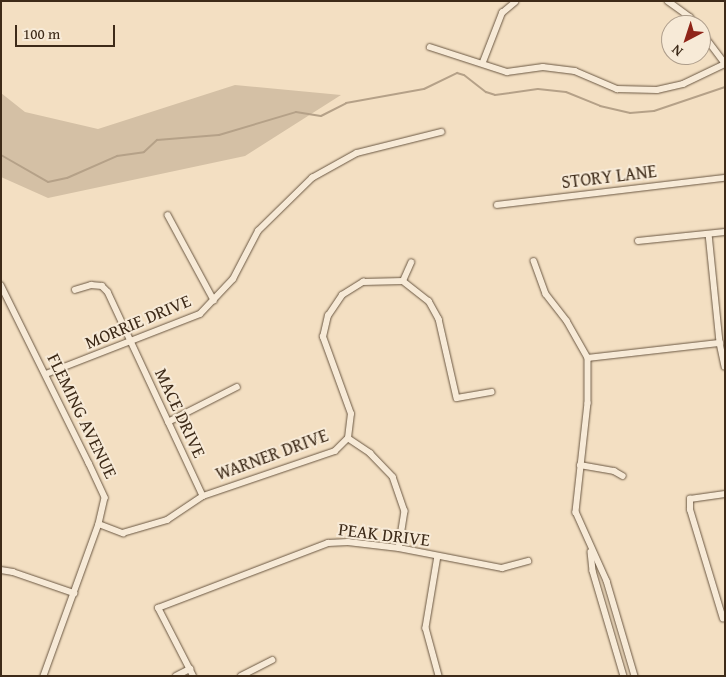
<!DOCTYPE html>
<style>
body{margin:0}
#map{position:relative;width:726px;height:677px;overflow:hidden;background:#f3dfc2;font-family:"Gentium Book Plus",serif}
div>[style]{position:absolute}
.green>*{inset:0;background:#d4c0a5}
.stream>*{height:2px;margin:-1px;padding:0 1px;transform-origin:1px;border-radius:1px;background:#b5a188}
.roads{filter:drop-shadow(0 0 1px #6a5742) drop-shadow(0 0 1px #6a5742)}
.minor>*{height:5.5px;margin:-2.75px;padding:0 2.75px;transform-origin:2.75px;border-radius:2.75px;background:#f7ead7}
span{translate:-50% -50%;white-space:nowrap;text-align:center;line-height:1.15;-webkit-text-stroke:4px #f7ead7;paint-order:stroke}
.street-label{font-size:18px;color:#3d2a18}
.frame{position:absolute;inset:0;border:2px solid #3d2a18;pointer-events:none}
.north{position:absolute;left:661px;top:15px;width:50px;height:50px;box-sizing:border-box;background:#f7ead7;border:1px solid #ad9d8b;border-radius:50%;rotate:220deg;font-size:14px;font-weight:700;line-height:20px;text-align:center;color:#3d2a18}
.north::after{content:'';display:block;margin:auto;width:18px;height:22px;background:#8f2418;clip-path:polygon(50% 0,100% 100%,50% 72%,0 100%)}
.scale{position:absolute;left:15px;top:25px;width:100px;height:22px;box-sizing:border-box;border:2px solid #3d2a18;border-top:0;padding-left:6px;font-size:15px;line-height:18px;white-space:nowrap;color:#3d2a18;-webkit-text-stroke:4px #f7ead7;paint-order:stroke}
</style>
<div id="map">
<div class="green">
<i style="clip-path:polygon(235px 85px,341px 95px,245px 156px,48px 198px,1px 177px,1px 93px,25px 112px,98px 129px)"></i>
</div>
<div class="stream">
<i style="left:1px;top:155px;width:54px;rotate:29.9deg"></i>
<i style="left:48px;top:182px;width:19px;rotate:-12deg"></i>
<i style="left:67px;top:178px;width:55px;rotate:-23.7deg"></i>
<i style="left:117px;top:156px;width:27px;rotate:-8deg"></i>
<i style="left:144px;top:152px;width:18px;rotate:-43deg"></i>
<i style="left:157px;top:140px;width:62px;rotate:-4.6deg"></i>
<i style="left:219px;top:135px;width:80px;rotate:-16.6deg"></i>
<i style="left:296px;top:112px;width:25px;rotate:9deg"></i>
<i style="left:321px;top:116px;width:28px;rotate:-27deg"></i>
<i style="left:346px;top:103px;width:79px;rotate:-10.2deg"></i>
<i style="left:424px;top:89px;width:37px;rotate:-26deg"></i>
<i style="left:457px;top:73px;width:7px;rotate:16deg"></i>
<i style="left:464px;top:75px;width:28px;rotate:38deg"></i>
<i style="left:486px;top:92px;width:9px;rotate:18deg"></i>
<i style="left:495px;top:95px;width:43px;rotate:-7.9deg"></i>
<i style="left:538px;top:89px;width:28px;rotate:6deg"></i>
<i style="left:566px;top:92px;width:37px;rotate:22deg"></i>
<i style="left:600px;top:106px;width:31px;rotate:13deg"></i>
<i style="left:630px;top:113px;width:24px;rotate:-5deg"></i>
<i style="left:654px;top:111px;width:75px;rotate:-18.7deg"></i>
</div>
<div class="roads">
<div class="minor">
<i style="left:668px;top:1px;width:27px;rotate:36deg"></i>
<i style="left:690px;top:17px;width:10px;rotate:53deg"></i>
<i style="left:430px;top:47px;width:81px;rotate:18deg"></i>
<i style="left:507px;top:72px;width:36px;rotate:-8deg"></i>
<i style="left:543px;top:67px;width:32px;rotate:7deg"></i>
<i style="left:575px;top:71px;width:46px;rotate:23.2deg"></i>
<i style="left:617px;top:89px;width:40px;rotate:1.4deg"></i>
<i style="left:657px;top:90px;width:27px;rotate:-13deg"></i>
<i style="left:683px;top:84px;width:47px;rotate:-25.5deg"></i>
<i style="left:725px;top:64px;width:40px;rotate:-127deg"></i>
<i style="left:483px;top:62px;width:53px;rotate:-68.8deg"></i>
<i style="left:502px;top:13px;width:17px;rotate:-40deg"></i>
<i style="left:497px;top:205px;width:230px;rotate:-6.8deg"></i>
<i style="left:168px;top:215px;width:97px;rotate:61.6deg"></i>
<i style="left:709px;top:234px;width:110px;rotate:84.2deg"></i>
<i style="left:720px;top:343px;width:24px;rotate:78deg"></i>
<i style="left:638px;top:241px;width:87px;rotate:-5.9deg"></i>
<i style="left:534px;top:261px;width:35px;rotate:70deg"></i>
<i style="left:546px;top:294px;width:34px;rotate:52deg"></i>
<i style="left:567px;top:321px;width:43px;rotate:60.4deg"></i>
<i style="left:588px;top:358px;width:45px;rotate:90deg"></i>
<i style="left:588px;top:403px;width:110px;rotate:96.3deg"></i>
<i style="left:576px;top:512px;width:76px;rotate:65.8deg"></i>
<i style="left:607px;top:581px;width:99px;rotate:73.6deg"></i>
<i style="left:403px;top:281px;width:20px;rotate:-66deg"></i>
<i style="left:1px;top:285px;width:199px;rotate:63.7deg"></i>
<i style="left:89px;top:463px;width:38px;rotate:65deg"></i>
<i style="left:105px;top:498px;width:27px;rotate:103deg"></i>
<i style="left:99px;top:524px;width:162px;rotate:109.9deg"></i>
<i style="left:75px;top:290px;width:17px;rotate:-17deg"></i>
<i style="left:91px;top:285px;width:11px;rotate:5deg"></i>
<i style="left:102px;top:286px;width:8px;rotate:45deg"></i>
<i style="left:108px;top:292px;width:225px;rotate:65deg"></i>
<i style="left:588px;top:358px;width:133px;rotate:-6.5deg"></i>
<i style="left:46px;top:374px;width:165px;rotate:-21.3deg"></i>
<i style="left:200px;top:314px;width:48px;rotate:-46.7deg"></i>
<i style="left:233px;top:279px;width:54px;rotate:-62.5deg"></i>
<i style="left:258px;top:231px;width:76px;rotate:-44.5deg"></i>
<i style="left:312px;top:178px;width:51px;rotate:-29.1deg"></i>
<i style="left:357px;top:153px;width:87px;rotate:-14deg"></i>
<i style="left:168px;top:422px;width:77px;rotate:-26.9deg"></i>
<i style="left:348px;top:438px;width:27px;rotate:34deg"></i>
<i style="left:370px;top:453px;width:33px;rotate:46deg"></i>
<i style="left:393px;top:477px;width:36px;rotate:71deg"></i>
<i style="left:405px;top:511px;width:37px;rotate:99deg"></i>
<i style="left:580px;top:465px;width:35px;rotate:10deg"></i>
<i style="left:614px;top:471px;width:10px;rotate:29deg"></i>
<i style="left:99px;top:524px;width:26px;rotate:21deg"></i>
<i style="left:123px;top:533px;width:46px;rotate:-16.5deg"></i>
<i style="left:167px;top:520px;width:43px;rotate:-33.7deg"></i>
<i style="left:203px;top:496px;width:139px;rotate:-18.8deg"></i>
<i style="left:335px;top:451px;width:18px;rotate:-45deg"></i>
<i style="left:348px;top:438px;width:24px;rotate:-83deg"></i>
<i style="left:351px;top:414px;width:82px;rotate:-110deg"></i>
<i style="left:323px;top:337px;width:22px;rotate:-77deg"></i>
<i style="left:328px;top:316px;width:25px;rotate:-56deg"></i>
<i style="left:342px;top:295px;width:25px;rotate:-32deg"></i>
<i style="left:363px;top:282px;width:40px;rotate:-1.4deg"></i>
<i style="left:403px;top:281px;width:33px;rotate:38deg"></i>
<i style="left:429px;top:301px;width:21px;rotate:61deg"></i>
<i style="left:439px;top:319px;width:81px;rotate:77.2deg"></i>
<i style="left:457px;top:398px;width:35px;rotate:-10deg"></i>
<i style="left:591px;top:552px;width:19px;rotate:84deg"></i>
<i style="left:593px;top:571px;width:109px;rotate:73.6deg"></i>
<i style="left:438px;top:556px;width:73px;rotate:99.5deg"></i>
<i style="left:426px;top:628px;width:50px;rotate:74.8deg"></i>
<i style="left:1px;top:570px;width:12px;rotate:9deg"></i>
<i style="left:13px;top:572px;width:65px;rotate:19deg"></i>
<i style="left:723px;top:619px;width:114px;rotate:-106.8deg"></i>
<i style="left:690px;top:510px;width:11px;rotate:-90deg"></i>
<i style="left:690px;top:499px;width:35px;rotate:-8deg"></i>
<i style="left:176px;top:676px;width:16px;rotate:-27deg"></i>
<i style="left:193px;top:676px;width:76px;rotate:-117.2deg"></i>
<i style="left:158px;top:608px;width:182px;rotate:-20.9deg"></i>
<i style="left:328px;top:543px;width:20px;rotate:-3deg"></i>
<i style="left:348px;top:542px;width:51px;rotate:6.7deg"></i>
<i style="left:399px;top:548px;width:105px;rotate:11deg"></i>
<i style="left:502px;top:568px;width:27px;rotate:-15deg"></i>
<i style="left:241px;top:676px;width:35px;rotate:-27deg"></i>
</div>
</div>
<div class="street-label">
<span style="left:609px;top:177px;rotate:-7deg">STORY LANE</span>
<span style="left:138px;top:322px;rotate:-23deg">MORRIE DRIVE</span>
<span style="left:180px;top:413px;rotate:65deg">MACE DRIVE</span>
<span style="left:82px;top:416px;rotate:64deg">FLEMING AVENUE</span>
<span style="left:272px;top:455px;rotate:-20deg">WARNER DRIVE</span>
<span style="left:384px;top:535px;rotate:7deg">PEAK DRIVE</span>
</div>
<div class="frame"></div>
<div class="north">N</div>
<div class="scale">100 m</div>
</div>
